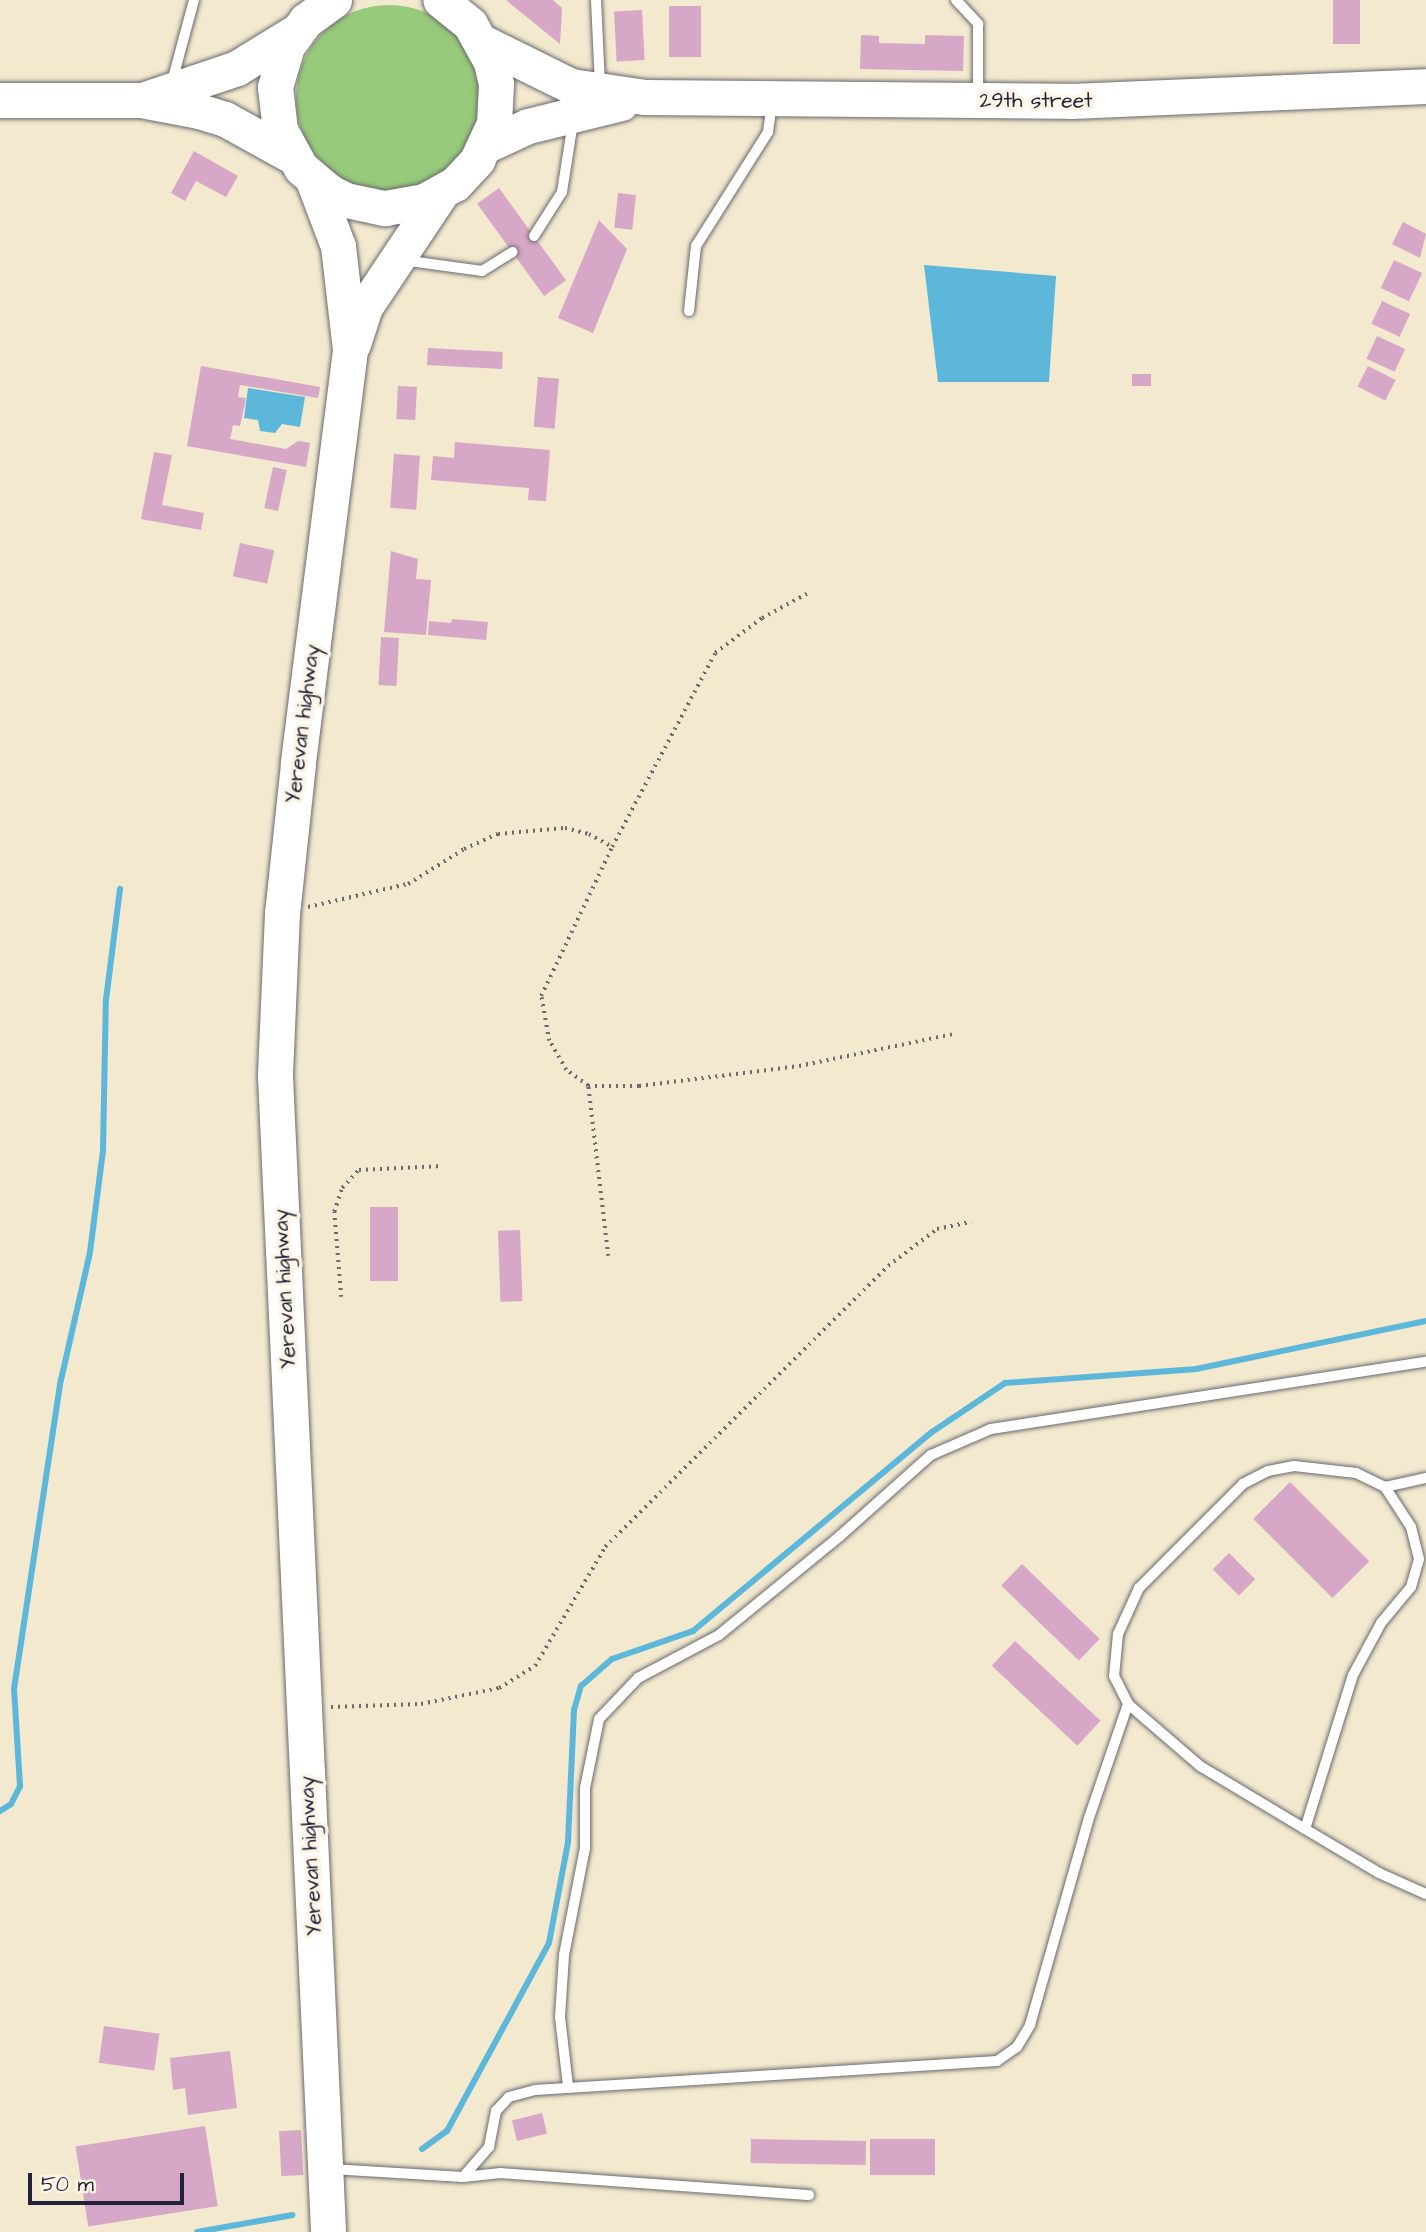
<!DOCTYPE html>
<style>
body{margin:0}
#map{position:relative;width:1426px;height:2232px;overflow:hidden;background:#f2e9ce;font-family:"Architects Daughter",sans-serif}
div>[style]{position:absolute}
.green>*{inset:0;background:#97ca7a}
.round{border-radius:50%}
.water>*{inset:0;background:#5db7db}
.stream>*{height:6px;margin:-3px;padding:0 3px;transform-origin:3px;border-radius:3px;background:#5db7db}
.building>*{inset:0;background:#d6a7c6;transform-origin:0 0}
.path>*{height:3.5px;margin-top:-1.75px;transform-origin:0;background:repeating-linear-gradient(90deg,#6b686e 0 2px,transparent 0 7px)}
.roads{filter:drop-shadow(0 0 2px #6b686e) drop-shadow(0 0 2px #6b686e)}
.service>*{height:10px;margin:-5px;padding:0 5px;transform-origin:5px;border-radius:5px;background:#fff}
.primary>*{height:35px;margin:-17.5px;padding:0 17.5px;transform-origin:17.5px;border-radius:17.5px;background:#fff}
span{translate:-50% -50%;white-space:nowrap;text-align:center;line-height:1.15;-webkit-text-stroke:7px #fcf5e5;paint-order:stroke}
.street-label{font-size:21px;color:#22223b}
.scale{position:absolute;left:28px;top:2173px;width:156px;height:32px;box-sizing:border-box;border:4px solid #22223b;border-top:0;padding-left:9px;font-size:21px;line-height:24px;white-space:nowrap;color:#22223b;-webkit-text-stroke:5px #fcf5e5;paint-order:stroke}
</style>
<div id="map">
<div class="green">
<i class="round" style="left:296px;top:5px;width:186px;height:186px"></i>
</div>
<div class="water">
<i style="clip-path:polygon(924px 265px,1056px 276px,1049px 382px,938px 382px)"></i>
<i style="clip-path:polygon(248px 388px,305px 397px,300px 427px,282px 424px,275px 433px,260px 431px,258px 420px,244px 418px)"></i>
</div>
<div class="stream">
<i style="left:0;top:1811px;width:13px;rotate:-32deg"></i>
<i style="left:11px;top:1804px;width:20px;rotate:-63deg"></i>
<i style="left:20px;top:1786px;width:97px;rotate:-93.5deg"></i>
<i style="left:14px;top:1689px;width:313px;rotate:-81.4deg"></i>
<i style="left:61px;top:1380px;width:131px;rotate:-77.2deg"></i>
<i style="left:90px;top:1252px;width:103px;rotate:-82.7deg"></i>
<i style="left:103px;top:1150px;width:150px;rotate:-88.9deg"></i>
<i style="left:106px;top:1000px;width:112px;rotate:-82.8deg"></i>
<i style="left:422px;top:2149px;width:31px;rotate:-36deg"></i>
<i style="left:447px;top:2131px;width:214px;rotate:-61.5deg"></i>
<i style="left:549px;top:1943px;width:103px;rotate:-79.3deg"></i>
<i style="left:568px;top:1842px;width:132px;rotate:-87.4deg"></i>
<i style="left:574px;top:1710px;width:25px;rotate:-74deg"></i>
<i style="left:581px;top:1686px;width:41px;rotate:-41.1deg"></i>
<i style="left:612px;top:1659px;width:86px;rotate:-19.1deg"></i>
<i style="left:693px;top:1631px;width:311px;rotate:-39.8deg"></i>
<i style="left:932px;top:1432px;width:88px;rotate:-33.9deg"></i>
<i style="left:1005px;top:1383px;width:192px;rotate:-4.2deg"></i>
<i style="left:1196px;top:1369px;width:235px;rotate:-11.8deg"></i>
<i style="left:197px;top:2232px;width:97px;rotate:-10.1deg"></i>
</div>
<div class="building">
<i style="clip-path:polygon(506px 0,553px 0,562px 8px,560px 44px)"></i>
<i style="left:1333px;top:0;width:27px;height:44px"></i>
<i style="left:669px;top:6px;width:32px;height:51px"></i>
<i style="left:642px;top:10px;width:50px;height:28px;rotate:87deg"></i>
<i style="clip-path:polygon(861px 35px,879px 36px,879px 43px,925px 44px,925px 35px,964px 36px,963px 71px,860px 69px)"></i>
<i style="clip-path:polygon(194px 151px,238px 176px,226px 197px,196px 181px,185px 201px,171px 193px)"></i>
<i style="left:499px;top:188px;width:114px;height:27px;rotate:54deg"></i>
<i style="left:618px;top:193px;width:18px;height:35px;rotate:6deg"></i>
<i style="clip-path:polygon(599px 220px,627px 249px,593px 333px,558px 318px)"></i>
<i style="clip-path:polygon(1403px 222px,1426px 234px,1420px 258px,1392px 244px)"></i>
<i style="left:1394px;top:260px;width:31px;height:31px;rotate:25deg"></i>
<i style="left:1382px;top:301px;width:31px;height:25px;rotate:25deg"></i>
<i style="left:1377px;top:336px;width:31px;height:25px;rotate:25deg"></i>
<i style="left:428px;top:348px;width:75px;height:17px;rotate:3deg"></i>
<i style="clip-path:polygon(201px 366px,320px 387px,318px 398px,240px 385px,238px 397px,246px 398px,240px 426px,233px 425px,230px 439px,286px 449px,298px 441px,310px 443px,306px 467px,187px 446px)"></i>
<i style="left:1368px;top:366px;width:31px;height:23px;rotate:27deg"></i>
<i style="left:1132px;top:374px;width:19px;height:12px"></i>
<i style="left:538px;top:377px;width:21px;height:50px;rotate:5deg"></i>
<i style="left:398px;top:386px;width:19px;height:33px;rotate:3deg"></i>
<i style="clip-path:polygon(455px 442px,550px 450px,546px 501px,528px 500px,529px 488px,431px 480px,433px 456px,454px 458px)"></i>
<i style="clip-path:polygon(154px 452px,172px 455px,162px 505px,204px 513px,201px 530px,141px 519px)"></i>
<i style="left:394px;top:454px;width:26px;height:54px;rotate:4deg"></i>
<i style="left:273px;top:467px;width:14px;height:42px;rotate:12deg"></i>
<i style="left:240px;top:543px;width:35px;height:34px;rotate:12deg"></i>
<i style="clip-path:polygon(391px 551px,418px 559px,416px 579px,431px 580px,426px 635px,384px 632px)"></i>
<i style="clip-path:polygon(452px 619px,488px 622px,486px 640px,428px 635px,429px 621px,451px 623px)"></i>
<i style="left:381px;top:637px;width:18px;height:48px;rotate:3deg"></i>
<i style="left:370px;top:1207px;width:28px;height:74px"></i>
<i style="left:520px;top:1230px;width:71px;height:22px;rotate:88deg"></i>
<i style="left:1290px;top:1482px;width:112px;height:52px;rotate:45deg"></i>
<i style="left:1229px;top:1553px;width:37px;height:23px;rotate:45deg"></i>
<i style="left:1022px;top:1564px;width:108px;height:30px;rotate:44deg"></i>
<i style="left:1015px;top:1641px;width:117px;height:34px;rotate:43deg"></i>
<i style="left:104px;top:2026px;width:56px;height:37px;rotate:8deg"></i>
<i style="clip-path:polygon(230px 2051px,237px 2108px,188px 2115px,185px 2088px,173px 2090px,170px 2058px)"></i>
<i style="left:542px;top:2113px;width:21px;height:31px;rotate:76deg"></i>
<i style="left:205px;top:2126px;width:81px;height:131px;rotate:81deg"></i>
<i style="left:301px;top:2130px;width:45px;height:22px;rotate:87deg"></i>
<i style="left:751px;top:2139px;width:115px;height:24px;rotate:1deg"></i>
<i style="left:870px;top:2139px;width:65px;height:36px"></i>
</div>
<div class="path">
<i style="left:308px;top:907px;width:103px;rotate:-13deg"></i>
<i style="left:408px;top:884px;width:66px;rotate:-32deg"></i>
<i style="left:464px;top:849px;width:37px;rotate:-24deg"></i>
<i style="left:498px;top:834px;width:67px;rotate:-5.1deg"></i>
<i style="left:565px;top:828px;width:25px;rotate:14deg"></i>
<i style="left:589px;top:834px;width:26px;rotate:29deg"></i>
<i style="left:588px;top:1086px;width:51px"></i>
<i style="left:639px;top:1086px;width:161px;rotate:-7.1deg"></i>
<i style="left:799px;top:1066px;width:157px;rotate:-11.7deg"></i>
<i style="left:608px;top:1256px;width:171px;rotate:-96.7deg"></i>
<i style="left:588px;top:1086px;width:27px;rotate:-144deg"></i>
<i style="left:566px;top:1070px;width:34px;rotate:-120deg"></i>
<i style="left:549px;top:1041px;width:46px;rotate:-100.1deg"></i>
<i style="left:541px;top:996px;width:165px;rotate:-64.5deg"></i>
<i style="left:612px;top:847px;width:220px;rotate:-62deg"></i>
<i style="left:715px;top:653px;width:59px;rotate:-36.7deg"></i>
<i style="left:762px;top:618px;width:55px;rotate:-28.4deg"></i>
<i style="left:341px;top:1297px;width:85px;rotate:-94.7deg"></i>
<i style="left:334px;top:1212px;width:25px;rotate:-72deg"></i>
<i style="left:342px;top:1188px;width:25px;rotate:-47deg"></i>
<i style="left:359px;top:1170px;width:83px;rotate:-2.8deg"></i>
<i style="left:331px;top:1707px;width:90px;rotate:-1.9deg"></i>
<i style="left:421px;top:1704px;width:80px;rotate:-11.6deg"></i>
<i style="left:499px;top:1688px;width:42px;rotate:-31.4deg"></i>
<i style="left:535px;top:1666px;width:138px;rotate:-59.5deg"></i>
<i style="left:605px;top:1547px;width:399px;rotate:-44.8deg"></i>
<i style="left:888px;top:1266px;width:61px;rotate:-37.1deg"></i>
<i style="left:937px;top:1229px;width:35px;rotate:-12deg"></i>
</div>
<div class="roads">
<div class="service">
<i style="left:596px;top:0;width:84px;rotate:87.3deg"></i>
<i style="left:956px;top:0;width:33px;rotate:47deg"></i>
<i style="left:978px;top:24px;width:73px;rotate:90deg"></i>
<i style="left:172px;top:82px;width:85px;rotate:-75deg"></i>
<i style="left:534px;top:236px;width:52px;rotate:-57.5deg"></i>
<i style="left:562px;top:192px;width:71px;rotate:-81.1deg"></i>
<i style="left:402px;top:260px;width:81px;rotate:7.8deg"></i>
<i style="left:482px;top:271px;width:36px;rotate:-32deg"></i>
<i style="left:689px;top:311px;width:65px;rotate:-83.9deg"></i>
<i style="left:696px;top:246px;width:135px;rotate:-57.7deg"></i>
<i style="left:768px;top:132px;width:29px;rotate:-82deg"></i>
<i style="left:1385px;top:1487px;width:42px;rotate:-12.4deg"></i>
<i style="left:1305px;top:1829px;width:161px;rotate:-72.7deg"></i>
<i style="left:1353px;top:1675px;width:59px;rotate:-61.7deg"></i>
<i style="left:1381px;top:1623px;width:47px;rotate:-50.2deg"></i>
<i style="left:1411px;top:1587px;width:29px;rotate:-74deg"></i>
<i style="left:1419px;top:1559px;width:33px;rotate:-104deg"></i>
<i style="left:1411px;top:1527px;width:48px;rotate:-123deg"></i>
<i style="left:1385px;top:1487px;width:32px;rotate:-154deg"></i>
<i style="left:1356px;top:1473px;width:62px;rotate:-173.6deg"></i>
<i style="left:1294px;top:1466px;width:26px;rotate:169deg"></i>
<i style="left:1268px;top:1471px;width:28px;rotate:153deg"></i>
<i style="left:1243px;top:1484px;width:147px;rotate:135deg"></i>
<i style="left:1139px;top:1588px;width:51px;rotate:114.5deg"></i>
<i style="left:1118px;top:1634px;width:42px;rotate:95.4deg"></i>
<i style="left:1114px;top:1676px;width:31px;rotate:63deg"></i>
<i style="left:1128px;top:1704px;width:95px;rotate:40.7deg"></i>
<i style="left:1200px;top:1766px;width:122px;rotate:31deg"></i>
<i style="left:1305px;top:1829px;width:86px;rotate:30.7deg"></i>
<i style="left:1379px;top:1873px;width:51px;rotate:24.1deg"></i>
<i style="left:568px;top:2086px;width:69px;rotate:-96.6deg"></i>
<i style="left:560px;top:2017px;width:62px;rotate:-86.3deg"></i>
<i style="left:564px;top:1955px;width:109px;rotate:-78.9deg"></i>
<i style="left:585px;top:1848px;width:60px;rotate:-90deg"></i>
<i style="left:585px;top:1788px;width:70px;rotate:-78.5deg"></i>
<i style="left:599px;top:1719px;width:57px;rotate:-46.4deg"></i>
<i style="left:638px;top:1678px;width:92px;rotate:-28deg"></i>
<i style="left:719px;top:1635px;width:156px;rotate:-39.3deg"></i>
<i style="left:840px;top:1536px;width:122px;rotate:-41.7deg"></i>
<i style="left:931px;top:1455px;width:65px;rotate:-23.4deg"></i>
<i style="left:991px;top:1429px;width:440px;rotate:-8.8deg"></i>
<i style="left:331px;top:2169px;width:132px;rotate:3.5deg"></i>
<i style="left:463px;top:2177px;width:40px;rotate:-49deg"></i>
<i style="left:489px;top:2147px;width:37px;rotate:-79deg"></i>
<i style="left:496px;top:2111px;width:19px;rotate:-47deg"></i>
<i style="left:509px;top:2097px;width:27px;rotate:-15deg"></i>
<i style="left:535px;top:2090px;width:463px;rotate:-3.6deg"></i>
<i style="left:997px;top:2061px;width:24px;rotate:-35deg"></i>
<i style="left:1017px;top:2047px;width:26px;rotate:-59deg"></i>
<i style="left:1030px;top:2025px;width:215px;rotate:-74.1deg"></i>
<i style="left:1089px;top:1818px;width:120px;rotate:-71.1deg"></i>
<i style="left:463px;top:2177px;width:38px;rotate:-6deg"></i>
<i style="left:501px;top:2173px;width:309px;rotate:4.1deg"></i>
</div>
<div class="primary">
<i style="left:334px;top:0;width:34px;rotate:144deg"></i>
<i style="left:306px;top:20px;width:32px;rotate:126deg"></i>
<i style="left:287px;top:46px;width:43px;rotate:106.3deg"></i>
<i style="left:275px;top:87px;width:43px;rotate:83.4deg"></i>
<i style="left:280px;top:130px;width:43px;rotate:61.1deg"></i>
<i style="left:301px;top:168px;width:35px;rotate:40deg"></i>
<i style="left:328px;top:191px;width:20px;rotate:27deg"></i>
<i style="left:346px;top:200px;width:40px;rotate:12deg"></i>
<i style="left:385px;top:208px;width:40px;rotate:-10deg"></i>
<i style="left:424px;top:201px;width:35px;rotate:-29deg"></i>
<i style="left:455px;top:184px;width:33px;rotate:-47deg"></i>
<i style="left:477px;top:160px;width:40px;rotate:-65deg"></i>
<i style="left:494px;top:124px;width:40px;rotate:-87.1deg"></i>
<i style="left:496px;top:84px;width:23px;rotate:-103deg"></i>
<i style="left:491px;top:62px;width:43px;rotate:-118.9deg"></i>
<i style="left:470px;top:24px;width:38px;rotate:-141deg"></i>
<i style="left:482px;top:42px;width:99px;rotate:26.3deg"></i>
<i style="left:571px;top:86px;width:75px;rotate:8.5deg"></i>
<i style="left:645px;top:97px;width:426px;rotate:0.5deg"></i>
<i style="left:1071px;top:101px;width:355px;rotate:-2.4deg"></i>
<i style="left:145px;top:99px;width:97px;rotate:-18.6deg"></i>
<i style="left:237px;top:68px;width:67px;rotate:-31.6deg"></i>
<i style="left:0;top:100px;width:141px"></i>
<i style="left:141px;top:100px;width:59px;rotate:10.7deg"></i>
<i style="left:199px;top:111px;width:27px;rotate:17deg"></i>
<i style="left:225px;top:119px;width:77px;rotate:28.9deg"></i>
<i style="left:485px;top:146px;width:47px;rotate:-24.9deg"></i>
<i style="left:528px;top:126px;width:96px;rotate:-13.9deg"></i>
<i style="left:313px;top:180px;width:71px;rotate:69.3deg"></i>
<i style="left:338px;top:246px;width:105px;rotate:83.4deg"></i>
<i style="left:350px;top:350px;width:417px;rotate:97.2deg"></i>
<i style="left:298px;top:764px;width:150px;rotate:96.1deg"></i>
<i style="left:282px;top:913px;width:163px;rotate:92.5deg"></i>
<i style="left:275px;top:1076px;width:1157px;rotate:87.37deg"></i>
<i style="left:353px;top:344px;width:39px;rotate:-72deg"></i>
<i style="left:365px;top:307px;width:137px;rotate:-56.3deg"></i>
</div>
</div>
<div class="street-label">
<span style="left:1036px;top:101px">29th street</span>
<span style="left:303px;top:724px;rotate:-83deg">Yerevan highway</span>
<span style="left:285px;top:1289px;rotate:-93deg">Yerevan highway</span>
<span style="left:311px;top:1856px;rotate:-93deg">Yerevan highway</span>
</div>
<div class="scale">50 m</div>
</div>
